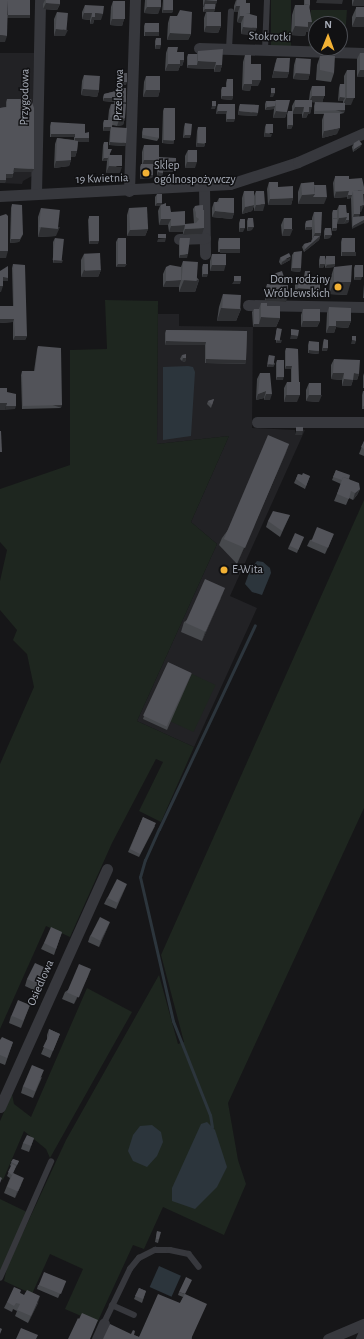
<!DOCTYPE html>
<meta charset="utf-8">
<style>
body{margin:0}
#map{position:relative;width:364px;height:1339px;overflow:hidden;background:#161618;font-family:"Alegreya Sans",sans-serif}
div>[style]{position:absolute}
.built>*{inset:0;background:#222225}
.green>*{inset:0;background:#1e261f;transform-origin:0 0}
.water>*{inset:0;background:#2c353c;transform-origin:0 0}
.stream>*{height:3px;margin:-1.5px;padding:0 1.5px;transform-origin:1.5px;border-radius:1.5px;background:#2c353c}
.lane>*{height:5.5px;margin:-2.75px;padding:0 2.75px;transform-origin:2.75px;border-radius:2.75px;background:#37383d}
.street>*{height:11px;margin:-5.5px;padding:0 5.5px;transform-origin:5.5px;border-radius:5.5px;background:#37383d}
.wall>*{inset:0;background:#47494d}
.shaded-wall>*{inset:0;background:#2f3033;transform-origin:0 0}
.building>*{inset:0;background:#525359;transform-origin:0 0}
.dots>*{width:11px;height:11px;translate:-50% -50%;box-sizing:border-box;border:2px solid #111113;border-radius:50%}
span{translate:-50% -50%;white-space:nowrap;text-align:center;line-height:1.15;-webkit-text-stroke:3px #111113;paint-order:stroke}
.street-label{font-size:12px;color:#a8adb8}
.poi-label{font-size:12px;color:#a8adb8}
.left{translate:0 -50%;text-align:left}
.right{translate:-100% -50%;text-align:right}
.north{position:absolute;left:308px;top:16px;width:40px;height:40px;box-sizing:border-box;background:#111113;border:1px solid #4d4f55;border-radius:50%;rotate:1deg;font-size:11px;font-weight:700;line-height:16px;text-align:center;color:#a8adb8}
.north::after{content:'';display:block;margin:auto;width:14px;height:18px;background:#f2b134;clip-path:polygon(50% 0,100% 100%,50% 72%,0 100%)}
</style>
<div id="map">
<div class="built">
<i style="clip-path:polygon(0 53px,34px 53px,32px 176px,23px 181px,22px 184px,0 183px)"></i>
<i style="clip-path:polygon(158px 314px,179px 314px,179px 326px,253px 327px,252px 428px,295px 430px,295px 435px,302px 435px,302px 429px,305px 430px,230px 596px,257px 608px,194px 747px,137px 721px,217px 544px,191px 522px,229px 436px,157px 444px)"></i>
</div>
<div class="green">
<i style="left:271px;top:0;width:20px;height:48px"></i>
<i style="clip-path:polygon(311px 10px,347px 10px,344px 49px,340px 48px,340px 24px,316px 24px,316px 47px,309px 47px)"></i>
<i style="clip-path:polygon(105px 300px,158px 301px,157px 444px,229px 436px,191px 522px,217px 544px,137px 721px,194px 747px,161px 822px,139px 811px,163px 762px,156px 759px,112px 843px,70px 937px,46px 926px,0 1029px,0 764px,34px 687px,27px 654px,13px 640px,17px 630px,0 610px,0 581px,7px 550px,0 542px,0 489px,70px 465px,70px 350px,107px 349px)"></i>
<i style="clip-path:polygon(364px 500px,364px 808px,228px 1103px,238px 1160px,246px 1184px,224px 1235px,163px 1207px,144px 1249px,133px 1245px,97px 1323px,65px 1309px,83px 1269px,50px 1254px,32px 1294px,4px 1281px,7px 1267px,66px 1140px,159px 975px,178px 1044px,184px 1042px,161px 955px)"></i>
<i style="left:192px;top:674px;width:26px;height:52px;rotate:25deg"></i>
<i style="clip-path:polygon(87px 988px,132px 1012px,50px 1158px,46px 1149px,24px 1131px,3px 1180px,0 1179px,0 1121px,12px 1094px,14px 1104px,31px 1117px)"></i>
<i style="clip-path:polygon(0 1199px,27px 1212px,0 1272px)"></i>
</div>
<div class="water">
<i style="clip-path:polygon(188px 366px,193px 367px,195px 372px,191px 436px,163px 440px,163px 367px)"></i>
<i style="clip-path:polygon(257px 561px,263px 562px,270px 568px,271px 573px,262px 595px,252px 592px,245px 584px,250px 570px)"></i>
<i style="clip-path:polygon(207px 1122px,215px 1130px,227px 1167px,217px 1187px,195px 1209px,172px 1201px,172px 1188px,201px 1124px)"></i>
<i style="clip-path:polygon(152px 1125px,161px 1132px,163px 1142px,157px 1156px,147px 1167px,133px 1161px,128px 1151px,133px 1135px,140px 1126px)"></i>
<i style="left:159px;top:1266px;width:24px;height:23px;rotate:24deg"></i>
</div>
<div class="stream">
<i style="left:212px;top:1127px;width:12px;rotate:-99deg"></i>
<i style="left:210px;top:1115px;width:101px;rotate:-111.5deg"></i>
<i style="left:173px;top:1021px;width:148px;rotate:-102.9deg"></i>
<i style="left:140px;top:877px;width:18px;rotate:-74deg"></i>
<i style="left:145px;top:860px;width:34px;rotate:-66deg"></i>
<i style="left:159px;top:829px;width:225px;rotate:-64.8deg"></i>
</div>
<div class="lane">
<i style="left:229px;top:49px;width:37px;rotate:-87deg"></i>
<i style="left:265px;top:50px;width:50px;rotate:-87.7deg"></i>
<i style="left:0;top:1278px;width:127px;rotate:-66.3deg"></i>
<i style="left:112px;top:1305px;width:24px;rotate:24deg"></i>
<i style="left:104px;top:1323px;width:60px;rotate:-64.3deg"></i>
<i style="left:130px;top:1269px;width:14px;rotate:-51deg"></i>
<i style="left:139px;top:1258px;width:18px;rotate:-27deg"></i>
<i style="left:155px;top:1250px;width:15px"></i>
<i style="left:170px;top:1250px;width:19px;rotate:12deg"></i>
<i style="left:189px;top:1254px;width:16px;rotate:52deg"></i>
</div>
<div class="street">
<i style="left:199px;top:48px;width:165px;rotate:1.7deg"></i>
<i style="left:204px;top:187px;width:67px;rotate:89.1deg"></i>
<i style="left:129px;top:191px;width:191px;rotate:-88.2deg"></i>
<i style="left:36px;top:194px;width:194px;rotate:-88.8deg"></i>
<i style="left:0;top:196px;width:230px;rotate:-3deg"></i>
<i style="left:230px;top:184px;width:71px;rotate:-17.9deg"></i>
<i style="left:298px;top:162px;width:72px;rotate:-23.7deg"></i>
<i style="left:179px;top:239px;width:26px;rotate:-2deg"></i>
<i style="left:248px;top:305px;width:116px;rotate:1deg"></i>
<i style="left:257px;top:422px;width:107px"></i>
<i style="left:0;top:1107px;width:261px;rotate:-65.8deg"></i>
<i style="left:97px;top:1339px;width:17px;rotate:-66deg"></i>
<i style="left:328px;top:1339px;width:39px;rotate:-23deg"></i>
<i style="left:361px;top:1339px;width:8px;rotate:-67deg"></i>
</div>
<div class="wall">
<i style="clip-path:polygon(45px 0,60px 0,60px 4px,57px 10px,43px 9px,43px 4px)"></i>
<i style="clip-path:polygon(145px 0,161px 0,158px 14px,144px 13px)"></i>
<i style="clip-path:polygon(163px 0,173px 0,173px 10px,172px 13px,162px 13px)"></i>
<i style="clip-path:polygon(203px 0,217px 0,214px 12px,221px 26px,218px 33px,204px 32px,204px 18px,206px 12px,203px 12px)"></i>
<i style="clip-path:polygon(236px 0,246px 3px,250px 14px,254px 35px,241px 34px,241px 23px,237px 22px,238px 12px,234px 12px,234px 6px)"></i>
<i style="clip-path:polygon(304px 0,310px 0,310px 5px,309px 8px,308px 32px,306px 32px,305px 36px,291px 35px,292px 15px,295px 5px,304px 5px)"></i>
<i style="clip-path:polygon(352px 0,364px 0,352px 6px)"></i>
<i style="clip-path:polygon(113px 1px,124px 19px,122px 26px,110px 25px,111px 7px)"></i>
<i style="clip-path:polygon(85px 5px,101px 20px,94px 20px,93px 24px,90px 24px,90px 20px,82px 19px,82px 12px)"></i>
<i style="clip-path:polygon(364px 7px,352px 27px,352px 17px,356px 8px)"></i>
<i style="clip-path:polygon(57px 12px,65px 36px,54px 36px,54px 19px)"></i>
<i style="clip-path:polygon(170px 16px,177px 16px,191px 34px,188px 40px,167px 40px,168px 23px)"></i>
<i style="clip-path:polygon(145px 23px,159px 32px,158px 36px,144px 36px,144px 26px)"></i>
<i style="clip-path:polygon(156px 38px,160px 49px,155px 49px,155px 41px)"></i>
<i style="clip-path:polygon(168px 47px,177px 52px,184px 60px,182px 66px,180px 66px,178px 71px,165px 71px,166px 53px)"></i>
<i style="clip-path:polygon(198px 51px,222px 65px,220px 72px,214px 72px,214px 69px,187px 68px,187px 57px,188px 54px,197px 54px)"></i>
<i style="clip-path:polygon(360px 53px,364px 77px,357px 77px,357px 59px)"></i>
<i style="clip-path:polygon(245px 55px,251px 64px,258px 86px,251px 86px,250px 91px,242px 90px,243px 62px)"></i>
<i style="clip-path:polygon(320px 56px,334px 73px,331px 82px,316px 80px,317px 65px)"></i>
<i style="clip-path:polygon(277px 58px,289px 72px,287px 78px,272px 78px,275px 64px)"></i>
<i style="clip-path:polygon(296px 58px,310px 73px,308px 80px,293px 79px,294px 65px)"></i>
<i style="clip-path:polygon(347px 70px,351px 105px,345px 105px,344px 113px,340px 114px,337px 134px,322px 138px,322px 120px,324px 114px,314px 114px,314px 106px,315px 102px,343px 103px,343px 101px,338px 101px,339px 88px,340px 84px,344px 84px,344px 76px)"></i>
<i style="clip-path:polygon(119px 73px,126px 85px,118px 85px,118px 76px)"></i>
<i style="clip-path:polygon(84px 75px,99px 90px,97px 97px,81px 95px,82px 81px)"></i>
<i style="clip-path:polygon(146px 76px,160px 90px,158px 97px,143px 97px,144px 82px)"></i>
<i style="clip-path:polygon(227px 79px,233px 96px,232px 100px,221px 99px,221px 90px,222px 87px,226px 87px,226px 83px)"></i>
<i style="clip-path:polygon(312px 86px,324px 96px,322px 103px,312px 102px,310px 114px,308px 114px,306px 118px,302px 118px,302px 114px,293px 114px,293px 125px,291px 129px,287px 129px,287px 114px,288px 111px,292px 111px,292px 106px,295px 100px,309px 100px,310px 92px)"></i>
<i style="clip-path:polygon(117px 88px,126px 102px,125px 104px,125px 118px,123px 125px,117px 126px,112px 125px,112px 127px,125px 146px,109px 145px,110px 131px,103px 131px,103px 123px,104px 120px,108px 120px,109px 110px,111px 104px,114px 104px,114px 100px,114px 102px,103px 101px,103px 97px,104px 94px,116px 91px)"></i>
<i style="clip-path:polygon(7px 99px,32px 172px,14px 172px,13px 174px,12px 178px,6px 178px,5px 183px,0 183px,0 108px,6px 107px,6px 102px)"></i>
<i style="clip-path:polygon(276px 100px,287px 112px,285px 118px,273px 118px,274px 109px,265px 110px,265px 104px,266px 101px,275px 101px)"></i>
<i style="clip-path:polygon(218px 104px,235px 104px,234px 122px,226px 122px,226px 114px,216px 114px,217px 107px)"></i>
<i style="clip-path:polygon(240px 104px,257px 116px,238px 115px,239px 107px)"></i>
<i style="clip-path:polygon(164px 108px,174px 141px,173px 144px,162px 143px,163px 111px)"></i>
<i style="clip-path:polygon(51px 122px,85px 133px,89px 138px,88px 142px,78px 142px,77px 151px,75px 157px,71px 157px,71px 160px,69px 166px,54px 168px,55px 144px,57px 138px,74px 140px,74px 137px,50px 137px,50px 126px)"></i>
<i style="clip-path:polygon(185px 123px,190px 138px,183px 138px,184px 127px)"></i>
<i style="clip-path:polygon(266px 124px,271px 137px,264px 137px,265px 127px)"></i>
<i style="clip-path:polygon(198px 127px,205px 144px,204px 147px,196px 147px,197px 131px)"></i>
<i style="clip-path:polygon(143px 128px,159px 138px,157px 141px,142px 138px,142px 132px)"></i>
<i style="clip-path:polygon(104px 142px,108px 149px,110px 155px,120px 173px,106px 173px,107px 161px,102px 161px,103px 145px)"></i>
<i style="clip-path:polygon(354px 143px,362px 144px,360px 147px,353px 152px,352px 147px)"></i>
<i style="clip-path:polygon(144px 145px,159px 157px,176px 169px,174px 172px,163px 172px,162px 176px,157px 176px,157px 166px,153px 166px,153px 175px,152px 178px,140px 179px,140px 167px,141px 164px,142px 164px,142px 152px)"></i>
<i style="clip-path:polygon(188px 150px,195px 168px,185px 168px,185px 156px)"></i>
<i style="clip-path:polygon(335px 177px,349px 179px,363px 197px,361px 212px,360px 212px,352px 229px,351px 198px,347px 199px,347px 197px,334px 198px,333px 183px)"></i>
<i style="clip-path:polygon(269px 182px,278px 187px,293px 198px,291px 205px,268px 205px,267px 189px)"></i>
<i style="clip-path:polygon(301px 183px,324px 204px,298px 204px,298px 192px)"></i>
<i style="clip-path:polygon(244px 191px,254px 196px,256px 191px,263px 211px,254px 211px,254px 206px,252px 211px,242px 214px,242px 198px)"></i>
<i style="clip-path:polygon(157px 194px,161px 204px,166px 206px,171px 212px,185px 225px,194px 224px,193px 209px,195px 206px,203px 205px,202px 234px,183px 235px,183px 232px,169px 232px,168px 225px,159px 225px,158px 211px,160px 206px,155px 206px,155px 197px)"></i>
<i style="clip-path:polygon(219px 198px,234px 213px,232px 219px,212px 217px,212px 208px,214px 202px,217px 202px)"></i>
<i style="clip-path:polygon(12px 204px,23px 234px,19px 242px,10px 243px,11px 208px)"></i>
<i style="clip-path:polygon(339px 205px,347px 213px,349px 220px,348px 223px,337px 224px,337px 228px,336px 231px,332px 231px,332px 213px,333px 210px,337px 210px)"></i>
<i style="clip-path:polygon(41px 208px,56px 236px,38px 237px,38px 217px)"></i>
<i style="clip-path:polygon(129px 208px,148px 229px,145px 236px,127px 236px,127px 215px)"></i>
<i style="clip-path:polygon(314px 212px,321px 233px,319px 240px,304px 252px,302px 247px,304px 244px,311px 242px,312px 239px,312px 228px,311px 230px,305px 230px,305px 224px,306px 221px,312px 220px,312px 218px)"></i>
<i style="clip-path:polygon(89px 217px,98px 244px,89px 244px,88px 220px)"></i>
<i style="clip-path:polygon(248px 218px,252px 230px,247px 231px,247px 221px)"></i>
<i style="clip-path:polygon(284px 218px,290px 236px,282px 236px,281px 225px)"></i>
<i style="clip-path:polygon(240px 220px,243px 232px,239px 232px,239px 223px)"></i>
<i style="clip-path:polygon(325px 228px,330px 238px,324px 239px,324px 231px)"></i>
<i style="clip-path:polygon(55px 238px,62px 263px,53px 263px,53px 242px)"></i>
<i style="clip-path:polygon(118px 238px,125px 267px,116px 267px,116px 242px)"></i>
<i style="clip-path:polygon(180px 238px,187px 258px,179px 258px,179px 241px)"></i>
<i style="clip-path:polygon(219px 238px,240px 249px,239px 252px,218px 252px,218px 242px)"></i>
<i style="clip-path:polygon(342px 238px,355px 256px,341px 256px,341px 242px)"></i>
<i style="clip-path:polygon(294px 252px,301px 268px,300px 272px,291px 271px,292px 255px)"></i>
<i style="clip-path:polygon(84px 254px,101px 270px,98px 277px,81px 277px,81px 260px)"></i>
<i style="clip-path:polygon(212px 254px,224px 271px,210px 271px,210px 261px)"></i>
<i style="clip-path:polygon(320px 256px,325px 264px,323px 268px,319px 268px,319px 260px)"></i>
<i style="clip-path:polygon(326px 257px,335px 264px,334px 267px,325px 268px,325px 260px)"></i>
<i style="clip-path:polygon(280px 258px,290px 260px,281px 265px,279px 262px)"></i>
<i style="clip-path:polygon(183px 261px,199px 280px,195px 292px,179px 292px,179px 287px,163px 287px,163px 274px,166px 267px,181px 267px)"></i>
<i style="clip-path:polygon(13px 264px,27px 336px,25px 340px,13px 340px,13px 322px,0 323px,0 306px,13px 306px,12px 268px)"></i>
<i style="clip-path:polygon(203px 264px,207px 277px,202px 277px,202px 267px)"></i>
<i style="clip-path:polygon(355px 265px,361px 280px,354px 280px,354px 268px)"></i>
<i style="clip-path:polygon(334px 267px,347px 295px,329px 294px,330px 280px)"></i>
<i style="clip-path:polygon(305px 271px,310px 279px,318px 298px,295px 298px,295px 285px,299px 276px,304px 276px)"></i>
<i style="clip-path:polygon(275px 273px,283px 280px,276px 282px,274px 276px)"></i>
<i style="clip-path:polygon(364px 283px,364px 298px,363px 298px,364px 284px)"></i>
<i style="clip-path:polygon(267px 284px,286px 302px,265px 301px,265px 291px)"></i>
<i style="clip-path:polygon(223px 294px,241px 309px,236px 321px,217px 321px,219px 307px)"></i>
<i style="clip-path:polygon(261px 303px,267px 306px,280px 318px,276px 327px,253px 327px,252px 312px,254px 309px,259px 309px)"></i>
<i style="clip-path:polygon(329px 307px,351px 321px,348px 328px,336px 327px,334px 333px,326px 333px,327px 313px)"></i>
<i style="clip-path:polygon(303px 309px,320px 321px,317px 327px,301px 327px,301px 315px)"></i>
<i style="clip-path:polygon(277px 328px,281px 343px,276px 343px,276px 332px)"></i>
<i style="clip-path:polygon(166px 330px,247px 331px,246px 360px,245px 364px,205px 363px,205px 345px,165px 345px,165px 333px)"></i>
<i style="clip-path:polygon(324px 339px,327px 351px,322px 351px,323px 343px)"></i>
<i style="clip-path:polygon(309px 341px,319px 351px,318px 354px,308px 353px,308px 345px)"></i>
<i style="clip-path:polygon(38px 346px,61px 408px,22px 409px,21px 375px,22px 371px,34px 371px,37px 350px)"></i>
<i style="clip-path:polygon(286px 348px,298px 349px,297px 402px,284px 402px,284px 388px,287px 382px,291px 382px,291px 369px,285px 369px,285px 351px)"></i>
<i style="clip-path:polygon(182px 355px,186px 358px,185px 362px,182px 361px,180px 359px)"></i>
<i style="clip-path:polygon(269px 355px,275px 364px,273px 367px,267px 367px,268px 359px)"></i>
<i style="clip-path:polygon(334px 359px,359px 374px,357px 380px,353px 380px,351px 386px,342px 386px,342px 380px,331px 379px,331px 365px)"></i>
<i style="clip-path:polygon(277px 360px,283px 380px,276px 380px,276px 363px)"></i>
<i style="clip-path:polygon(260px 373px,270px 400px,264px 400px,264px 398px,256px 400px,257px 379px)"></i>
<i style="clip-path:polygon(364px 373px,364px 388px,363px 388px,363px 376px)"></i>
<i style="clip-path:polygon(309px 383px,319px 402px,306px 401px,306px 390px)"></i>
<i style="clip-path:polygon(363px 391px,364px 391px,364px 409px,362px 409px,362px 395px)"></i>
<i style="clip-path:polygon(214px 399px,211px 408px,207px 404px,208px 401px)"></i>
<i style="clip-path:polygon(364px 441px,364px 456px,359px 454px)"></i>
<i style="clip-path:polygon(287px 450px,237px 564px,219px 545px,222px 538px)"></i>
<i style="clip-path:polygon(336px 470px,349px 479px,360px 489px,357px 495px,353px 500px,349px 498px,346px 505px,334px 501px,341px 484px,332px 480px)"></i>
<i style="clip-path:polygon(298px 474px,302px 475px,310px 476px,305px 489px,294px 483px)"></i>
<i style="clip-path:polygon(290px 515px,280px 537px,266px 527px,268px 521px)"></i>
<i style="clip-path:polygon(334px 534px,325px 554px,307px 546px,310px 540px)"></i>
<i style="clip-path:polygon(302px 540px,297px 553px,288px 549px,289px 546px)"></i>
<i style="clip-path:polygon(221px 598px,202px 641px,181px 632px,184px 622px)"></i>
<i style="clip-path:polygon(192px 673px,167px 730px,143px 719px,144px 716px)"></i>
<i style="clip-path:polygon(143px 817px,155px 826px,139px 857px,128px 852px)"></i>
<i style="clip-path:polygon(127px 884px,116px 909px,104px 904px,107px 898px)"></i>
<i style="clip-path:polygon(110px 922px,99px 947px,88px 942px,90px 936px)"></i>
<i style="clip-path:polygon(62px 932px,54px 955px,41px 949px,44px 943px)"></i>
<i style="clip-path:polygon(46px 968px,38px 992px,25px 986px,27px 979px)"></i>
<i style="clip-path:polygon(88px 976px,74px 1004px,62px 999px,65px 992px)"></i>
<i style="clip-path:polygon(30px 1005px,21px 1028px,9px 1023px,11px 1016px)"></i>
<i style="clip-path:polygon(49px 1029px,60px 1034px,50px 1058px,41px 1054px,47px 1040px,47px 1035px)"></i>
<i style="clip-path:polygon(0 1040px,13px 1042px,5px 1065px,0 1063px)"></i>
<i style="clip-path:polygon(42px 1077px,33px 1098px,21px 1093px,23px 1086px)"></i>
<i style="clip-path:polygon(34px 1138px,29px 1152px,21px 1149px,23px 1143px)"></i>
<i style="clip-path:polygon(13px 1159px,19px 1161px,13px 1173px,21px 1185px,15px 1198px,4px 1193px,10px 1178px,7px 1176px,11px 1166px,10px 1165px)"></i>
<i style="clip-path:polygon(157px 1231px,159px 1239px,158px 1243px,155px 1242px)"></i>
<i style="clip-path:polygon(66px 1281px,58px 1298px,37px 1289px,38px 1285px)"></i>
<i style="clip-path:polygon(139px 1288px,146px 1291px,142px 1303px,134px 1299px)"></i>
<i style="clip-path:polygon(179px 1292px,185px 1294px,192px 1339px,103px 1339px,134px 1335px,139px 1337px,180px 1303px,183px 1297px,178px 1295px)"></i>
<i style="clip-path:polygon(20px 1293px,38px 1303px,28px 1323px,15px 1316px,17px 1311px,13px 1309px,12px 1312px,4px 1308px,7px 1302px)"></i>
</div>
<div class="shaded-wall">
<i style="clip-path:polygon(205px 0,217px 1px,215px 7px,205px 4px,204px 7px,203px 7px)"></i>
<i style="clip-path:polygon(317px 0,343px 0,342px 4px,316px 3px)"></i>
<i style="clip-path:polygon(354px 0,364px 0,364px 6px,352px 6px)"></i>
<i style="clip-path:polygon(46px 3px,60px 4px,57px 10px,43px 9px)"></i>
<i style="clip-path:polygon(236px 6px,240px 6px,238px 12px,234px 12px)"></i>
<i style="clip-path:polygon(147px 7px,161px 7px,158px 14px,144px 13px)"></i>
<i style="clip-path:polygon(205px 9px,215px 9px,214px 12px,203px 12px)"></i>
<i style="clip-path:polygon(163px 10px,173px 10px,172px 13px,162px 13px)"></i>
<i style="clip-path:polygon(84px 13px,92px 13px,90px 20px,82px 19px)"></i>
<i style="clip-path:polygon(95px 13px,103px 14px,101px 20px,94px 20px,93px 24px,90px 24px,92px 17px)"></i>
<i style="left:6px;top:15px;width:24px;height:3px"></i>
<i style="clip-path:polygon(240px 16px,244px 16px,241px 23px,237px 22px)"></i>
<i style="clip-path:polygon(356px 17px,364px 17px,364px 27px,352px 27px)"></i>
<i style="clip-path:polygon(112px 19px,124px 19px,122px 26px,110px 25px)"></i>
<i style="clip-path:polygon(308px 22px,312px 22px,308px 32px,306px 32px,305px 36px,291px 35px,295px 26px)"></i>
<i style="clip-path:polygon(206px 26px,221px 26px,218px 33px,204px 32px)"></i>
<i style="clip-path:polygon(243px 27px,257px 28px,254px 35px,241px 34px)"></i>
<i style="clip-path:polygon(56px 29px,68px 30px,65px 36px,54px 36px)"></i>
<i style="left:145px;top:32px;width:14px;height:4px"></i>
<i style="clip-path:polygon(170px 33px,191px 34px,188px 40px,167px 40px)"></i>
<i style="clip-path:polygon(0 35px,7px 36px,5px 42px,0 42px)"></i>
<i style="clip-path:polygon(156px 45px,161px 45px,160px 49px,155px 49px)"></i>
<i style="clip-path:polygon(180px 60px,184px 60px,182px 66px,180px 66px,178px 71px,165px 71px,168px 64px)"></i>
<i style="clip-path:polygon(198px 61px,216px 62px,214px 69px,187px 68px,188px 65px,197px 65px)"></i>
<i style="clip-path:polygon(216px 65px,222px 65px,220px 72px,214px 72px)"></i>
<i style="clip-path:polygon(360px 70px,364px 70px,364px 77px,357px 77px)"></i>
<i style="clip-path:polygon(274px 71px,289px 72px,287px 78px,272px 78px)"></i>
<i style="clip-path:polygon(296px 73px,310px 73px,308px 80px,293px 79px)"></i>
<i style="clip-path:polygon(252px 80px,261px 80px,258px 86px,251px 86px,250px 91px,242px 90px,244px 84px)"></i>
<i style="clip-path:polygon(119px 82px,127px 82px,126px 85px,118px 85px)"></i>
<i style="clip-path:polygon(83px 89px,99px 90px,97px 97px,81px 95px)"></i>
<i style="clip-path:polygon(146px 90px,160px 90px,158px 97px,143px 97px)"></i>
<i style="clip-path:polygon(271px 93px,275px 93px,273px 97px,270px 97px)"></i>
<i style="clip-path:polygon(222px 96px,233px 96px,232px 100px,221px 99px)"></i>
<i style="clip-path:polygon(312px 96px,324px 96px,322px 103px,309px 102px)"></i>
<i style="clip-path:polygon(340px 97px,345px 98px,343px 101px,338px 101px)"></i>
<i style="clip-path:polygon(104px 98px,115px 98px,114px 102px,103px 101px)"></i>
<i style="clip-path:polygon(346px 98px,354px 98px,351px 105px,343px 105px)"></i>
<i style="clip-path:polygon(116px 101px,126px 102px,123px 108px,113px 108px)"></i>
<i style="clip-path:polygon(212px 106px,216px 106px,215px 109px,211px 109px)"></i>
<i style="clip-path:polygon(275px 106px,274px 109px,265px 110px,267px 107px)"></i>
<i style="clip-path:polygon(295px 107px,304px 107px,302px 114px,292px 114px)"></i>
<i style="clip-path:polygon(309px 107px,312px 107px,310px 114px,308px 114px,306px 118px,302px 118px,304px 112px)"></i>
<i style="left:345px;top:110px;width:3px;height:30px;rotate:108deg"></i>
<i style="clip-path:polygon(218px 111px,227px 111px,226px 114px,216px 114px)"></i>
<i style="clip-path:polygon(239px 111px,258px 113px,257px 116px,238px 115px)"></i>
<i style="clip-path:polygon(276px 111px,287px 112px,285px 118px,273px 118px)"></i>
<i style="clip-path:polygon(125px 118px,123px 125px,117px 126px,119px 120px)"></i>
<i style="clip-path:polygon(227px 119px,235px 119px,234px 122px,226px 122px)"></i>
<i style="clip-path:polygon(288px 125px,293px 125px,291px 129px,287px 129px)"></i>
<i style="clip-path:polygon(104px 127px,111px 127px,110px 131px,103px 131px)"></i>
<i style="clip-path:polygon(340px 128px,337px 134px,322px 138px,324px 131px)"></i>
<i style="clip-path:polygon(265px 133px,272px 134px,271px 137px,264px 137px)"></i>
<i style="left:51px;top:134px;width:24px;height:3px"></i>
<i style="clip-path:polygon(185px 135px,191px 135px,190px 138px,183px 138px)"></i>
<i style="left:75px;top:138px;width:14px;height:4px"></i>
<i style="left:163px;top:140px;width:11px;height:3px;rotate:5deg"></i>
<i style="left:110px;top:142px;width:16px;height:3px;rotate:4deg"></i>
<i style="clip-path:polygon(197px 143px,205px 144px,204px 147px,196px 147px)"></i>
<i style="clip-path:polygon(362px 144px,360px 147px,353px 152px,354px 149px)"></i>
<i style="clip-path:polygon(71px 151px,77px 151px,75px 157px,69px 157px)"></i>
<i style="clip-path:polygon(104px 158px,108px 158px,107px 161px,102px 161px)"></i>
<i style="clip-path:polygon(71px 160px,69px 166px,54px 168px,56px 161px)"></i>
<i style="clip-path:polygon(144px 160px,159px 160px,157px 166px,142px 166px)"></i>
<i style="clip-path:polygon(187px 162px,197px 162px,195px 168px,185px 168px)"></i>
<i style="clip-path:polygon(109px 166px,122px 167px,120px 173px,106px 173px)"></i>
<i style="clip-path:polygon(14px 168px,34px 169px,32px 172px,12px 172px)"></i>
<i style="clip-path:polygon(163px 169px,176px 169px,174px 172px,162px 172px)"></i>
<i style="clip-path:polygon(158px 172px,163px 173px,162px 176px,157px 176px)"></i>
<i style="clip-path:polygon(6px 174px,13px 174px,12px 178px,5px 178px)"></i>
<i style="clip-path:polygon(141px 175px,153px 175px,152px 178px,140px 179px)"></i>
<i style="clip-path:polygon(0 180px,6px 180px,5px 183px,0 183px)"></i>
<i style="clip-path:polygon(349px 191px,347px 197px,334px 198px,336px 192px)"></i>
<i style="clip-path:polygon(315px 194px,327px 197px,324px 204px,298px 204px,302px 195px)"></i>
<i style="clip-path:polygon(348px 195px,352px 195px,351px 198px,347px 199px)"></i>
<i style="clip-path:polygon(293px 198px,291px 205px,268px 205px,270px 199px)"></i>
<i style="clip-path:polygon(157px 203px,162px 203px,161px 206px,161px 205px,160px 206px,155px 206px)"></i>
<i style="clip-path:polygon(265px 204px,263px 211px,254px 211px,256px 205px)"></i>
<i style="clip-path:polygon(254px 205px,252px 211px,242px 214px,245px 207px)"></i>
<i style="clip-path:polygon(364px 205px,361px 212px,357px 212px,360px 206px)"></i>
<i style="clip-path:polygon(215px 211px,234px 213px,232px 219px,212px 217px)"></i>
<i style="clip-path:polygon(354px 214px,360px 214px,358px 220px,353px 217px,352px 221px)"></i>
<i style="clip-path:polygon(347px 217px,344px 224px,337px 224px,339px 218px)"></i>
<i style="clip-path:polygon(161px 219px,171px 219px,168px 225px,159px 225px)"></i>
<i style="clip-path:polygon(346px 220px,349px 220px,348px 223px,344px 224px)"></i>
<i style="clip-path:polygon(364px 220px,364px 223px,352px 229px,353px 226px)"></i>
<i style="clip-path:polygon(185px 225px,183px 232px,169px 232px,171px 226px)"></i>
<i style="clip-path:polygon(41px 227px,60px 227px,56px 236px,38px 237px)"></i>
<i style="clip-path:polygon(248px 227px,254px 227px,252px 230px,247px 231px)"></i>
<i style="clip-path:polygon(306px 227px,312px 227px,311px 230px,305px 230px)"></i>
<i style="clip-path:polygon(204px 228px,202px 234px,183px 235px,185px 229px)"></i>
<i style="clip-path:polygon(240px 228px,245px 228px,243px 232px,239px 232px)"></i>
<i style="clip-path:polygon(333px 228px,337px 228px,336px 231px,332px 231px)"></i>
<i style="clip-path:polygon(148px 229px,145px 236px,127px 236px,130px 230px)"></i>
<i style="clip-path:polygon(284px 229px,293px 229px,290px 236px,282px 236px)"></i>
<i style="clip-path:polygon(315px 233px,321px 233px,319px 240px,304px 252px,305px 249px,312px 240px)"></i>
<i style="clip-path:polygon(23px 234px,19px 242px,10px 243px,11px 239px)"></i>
<i style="clip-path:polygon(325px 235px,332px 235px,330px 238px,324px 239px)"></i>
<i style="clip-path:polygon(166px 238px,165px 242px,157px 242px,158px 239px)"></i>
<i style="clip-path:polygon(90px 241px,99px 241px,98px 244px,89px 244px)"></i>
<i style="left:220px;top:249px;width:20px;height:4px"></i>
<i style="clip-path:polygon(0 251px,8px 251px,6px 258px,0 258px)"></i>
<i style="left:342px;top:252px;width:14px;height:4px"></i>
<i style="clip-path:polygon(188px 254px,187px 258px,179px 258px,180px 255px)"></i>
<i style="clip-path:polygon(291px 257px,290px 260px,281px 265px,282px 262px)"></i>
<i style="clip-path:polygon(54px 260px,63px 260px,62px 263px,53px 263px)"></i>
<i style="clip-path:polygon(118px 264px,127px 264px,125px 267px,116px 267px)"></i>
<i style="clip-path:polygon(226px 264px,224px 271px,210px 271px,212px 265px)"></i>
<i style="clip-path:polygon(320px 264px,325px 264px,323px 268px,319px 268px)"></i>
<i style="clip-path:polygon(335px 264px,334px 267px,325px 268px,327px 265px)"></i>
<i style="clip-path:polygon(292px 268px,301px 268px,300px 272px,291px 271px)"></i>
<i style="clip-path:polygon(84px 270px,101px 270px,98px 277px,81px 277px)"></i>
<i style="clip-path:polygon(203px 274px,208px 274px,207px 277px,202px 277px)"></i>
<i style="clip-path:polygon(284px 277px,283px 280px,276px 282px,277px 279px)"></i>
<i style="clip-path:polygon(355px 277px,362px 277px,361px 280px,354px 280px)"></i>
<i style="left:0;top:278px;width:8px;height:3px"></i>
<i style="clip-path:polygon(181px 280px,179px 287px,163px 287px,166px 281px)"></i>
<i style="clip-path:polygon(184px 280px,199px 280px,195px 292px,179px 292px)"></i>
<i style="clip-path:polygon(234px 281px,241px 281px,240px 284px,232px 284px)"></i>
<i style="clip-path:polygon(334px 282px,351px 282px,347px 295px,329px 294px)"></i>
<i style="clip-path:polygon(0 286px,3px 286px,1px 292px,0 292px)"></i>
<i style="clip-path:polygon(298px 288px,310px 289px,320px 292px,318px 298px,295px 298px)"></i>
<i style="clip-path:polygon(267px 295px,288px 295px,286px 302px,265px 301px)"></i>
<i style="clip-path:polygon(221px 308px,241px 309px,236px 321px,217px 321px)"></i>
<i style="clip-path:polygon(261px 317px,280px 318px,276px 327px,253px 327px,254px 324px,259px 324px)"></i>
<i style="clip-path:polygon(0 319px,14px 319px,13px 322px,0 323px)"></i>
<i style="clip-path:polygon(303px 321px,320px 321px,317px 327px,301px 327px)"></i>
<i style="clip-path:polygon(336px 321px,351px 321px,348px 328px,336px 327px,334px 333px,326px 333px,329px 326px)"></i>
<i style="clip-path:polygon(291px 335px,298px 336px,297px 339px,290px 339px)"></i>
<i style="clip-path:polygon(15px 336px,27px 336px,25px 340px,13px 340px)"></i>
<i style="clip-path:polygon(277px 340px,282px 340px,281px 343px,276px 343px)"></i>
<i style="clip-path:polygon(352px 340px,356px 341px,355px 344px,351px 344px)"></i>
<i style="clip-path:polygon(166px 341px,206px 342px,205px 345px,165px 345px)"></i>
<i style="clip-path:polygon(323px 348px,328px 348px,327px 351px,322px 351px)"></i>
<i style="left:309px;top:350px;width:10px;height:3px;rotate:6deg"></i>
<i style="clip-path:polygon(183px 358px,186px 358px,185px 362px,182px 361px)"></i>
<i style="left:206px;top:359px;width:40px;height:4px;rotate:1deg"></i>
<i style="clip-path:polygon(269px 364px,275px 364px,273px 367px,267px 367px)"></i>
<i style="clip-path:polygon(286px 366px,292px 366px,291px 369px,285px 369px)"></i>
<i style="clip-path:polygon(333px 373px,344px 373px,342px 380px,331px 379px)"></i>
<i style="clip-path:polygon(354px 373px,359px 374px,357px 380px,353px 380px,351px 386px,342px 386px,344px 379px)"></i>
<i style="clip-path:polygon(284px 376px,283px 380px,276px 380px,277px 377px)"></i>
<i style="clip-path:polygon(266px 391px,264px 398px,256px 400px,258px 394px)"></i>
<i style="clip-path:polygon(266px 394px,272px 394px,270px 400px,264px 400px)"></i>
<i style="clip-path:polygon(286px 395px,300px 395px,297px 402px,284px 402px)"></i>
<i style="clip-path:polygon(309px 395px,322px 395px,319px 402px,306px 401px)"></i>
<i style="clip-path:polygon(0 403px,7px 403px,5px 410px,0 410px)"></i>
<i style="left:62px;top:405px;width:3px;height:39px;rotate:108deg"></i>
<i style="clip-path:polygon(6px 406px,16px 406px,15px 409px,5px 410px)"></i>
<i style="clip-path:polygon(296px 431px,303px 431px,302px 435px,295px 435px)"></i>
<i style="clip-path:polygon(289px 444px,287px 450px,237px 564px,240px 557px)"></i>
<i style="clip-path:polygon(360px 489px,357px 495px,353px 500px,355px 493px)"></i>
<i style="clip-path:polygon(225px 588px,221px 598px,202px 641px,205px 632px)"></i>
<i style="clip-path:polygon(110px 922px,107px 929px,99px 947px,101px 941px)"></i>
<i style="clip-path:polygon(91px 969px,88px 976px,74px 1004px,77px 997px)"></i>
<i style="clip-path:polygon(24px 1178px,21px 1185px,15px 1198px,17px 1192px)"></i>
<i style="clip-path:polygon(40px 1296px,38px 1303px,28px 1323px,31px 1316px)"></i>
</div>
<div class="building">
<i style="clip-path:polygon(0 0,8px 0,7px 36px,0 35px)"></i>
<i style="left:8px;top:0;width:22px;height:15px"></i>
<i style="clip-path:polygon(46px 0,60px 0,60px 4px,46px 3px)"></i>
<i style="left:147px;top:0;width:14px;height:7px"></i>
<i style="left:164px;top:0;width:9px;height:10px"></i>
<i style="clip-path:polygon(205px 0,217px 0,217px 1px)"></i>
<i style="clip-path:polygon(237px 0,246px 0,246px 13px,257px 16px,257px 28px,243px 27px,244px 16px,240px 16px,240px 6px,236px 6px)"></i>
<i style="clip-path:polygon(305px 0,310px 0,310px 5px,305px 4px)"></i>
<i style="left:113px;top:1px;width:12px;height:18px"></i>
<i style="left:246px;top:3px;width:4px;height:10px"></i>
<i style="left:205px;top:4px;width:10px;height:5px"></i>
<i style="clip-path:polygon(85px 5px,104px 6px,103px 14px,95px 13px,95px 17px,92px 17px,92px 13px,84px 13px)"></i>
<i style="clip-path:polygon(295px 5px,309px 5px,312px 22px,308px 22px,308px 27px,295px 26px)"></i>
<i style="left:364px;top:7px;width:10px;height:8px;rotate:90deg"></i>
<i style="clip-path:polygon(180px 10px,192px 12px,191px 34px,170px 33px,170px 16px,177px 16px)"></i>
<i style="left:57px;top:12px;width:11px;height:17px;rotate:5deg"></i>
<i style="left:207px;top:12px;width:14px;height:14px"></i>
<i style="left:145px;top:23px;width:14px;height:9px"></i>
<i style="left:156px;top:38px;width:5px;height:7px"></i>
<i style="clip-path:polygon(168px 47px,178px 47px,177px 52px,184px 52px,184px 60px,180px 60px,180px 64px,168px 64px)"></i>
<i style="clip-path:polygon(223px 49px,222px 65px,216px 65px,216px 62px,198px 61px,198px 51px)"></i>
<i style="left:360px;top:53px;width:4px;height:17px"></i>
<i style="left:188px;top:54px;width:9px;height:11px"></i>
<i style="clip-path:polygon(245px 55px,251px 55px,251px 64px,261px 64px,261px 80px,252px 80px,252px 84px,244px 84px)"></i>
<i style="clip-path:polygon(320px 56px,335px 56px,334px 73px,320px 70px)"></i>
<i style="clip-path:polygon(277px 58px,290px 58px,289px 72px,274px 71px)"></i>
<i style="left:296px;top:58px;width:15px;height:15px;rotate:4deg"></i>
<i style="left:347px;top:70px;width:8px;height:28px"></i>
<i style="left:119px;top:73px;width:8px;height:9px"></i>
<i style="left:84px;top:75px;width:16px;height:14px;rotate:4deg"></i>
<i style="left:146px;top:76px;width:14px;height:14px"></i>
<i style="clip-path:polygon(227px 79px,233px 79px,233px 96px,222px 96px,222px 87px,227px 87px)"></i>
<i style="left:340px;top:84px;width:5px;height:13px"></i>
<i style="left:312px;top:86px;width:13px;height:10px"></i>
<i style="clip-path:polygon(117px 88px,126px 88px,126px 102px,116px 101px)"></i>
<i style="left:271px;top:88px;width:4px;height:5px"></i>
<i style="clip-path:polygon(116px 91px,115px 98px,104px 98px,104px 94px)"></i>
<i style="clip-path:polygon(7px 99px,31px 99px,34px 108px,34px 169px,14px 168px,13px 174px,6px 174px,6px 180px,0 180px,0 108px,7px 107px)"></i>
<i style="clip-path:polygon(276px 100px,290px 100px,287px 112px,276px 111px)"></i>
<i style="clip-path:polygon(295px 100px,312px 100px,312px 107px,309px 107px,309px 112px,304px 112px,304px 107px,295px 107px)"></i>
<i style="left:212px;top:101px;width:4px;height:5px"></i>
<i style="clip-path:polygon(266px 101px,276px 101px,275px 106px,267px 107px)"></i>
<i style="clip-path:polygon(315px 102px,345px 103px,345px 110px,315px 111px)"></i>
<i style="clip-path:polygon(111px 104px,126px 104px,125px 118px,119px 120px,110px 117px)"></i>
<i style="clip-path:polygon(218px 104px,235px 104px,235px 119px,227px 119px,227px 111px,218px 111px)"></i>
<i style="clip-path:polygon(240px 104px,259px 105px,258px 113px,239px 111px)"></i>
<i style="left:164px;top:108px;width:11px;height:32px"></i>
<i style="left:288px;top:111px;width:5px;height:14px"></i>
<i style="clip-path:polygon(324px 113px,340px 113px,340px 128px,324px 131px)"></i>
<i style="clip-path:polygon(104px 120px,113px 120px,112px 127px,127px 128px,126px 143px,110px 142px,111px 127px,104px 127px)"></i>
<i style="clip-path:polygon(51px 122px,85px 124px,85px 133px,89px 132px,89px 138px,75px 138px,75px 134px,51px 134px)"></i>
<i style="clip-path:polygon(185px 123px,192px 124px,191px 135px,185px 135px)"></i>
<i style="left:266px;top:124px;width:7px;height:9px"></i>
<i style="left:198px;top:127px;width:8px;height:16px"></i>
<i style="clip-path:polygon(143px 128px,159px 128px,159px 138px,143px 135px)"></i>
<i style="clip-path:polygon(57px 138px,78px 141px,77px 151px,71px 151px,71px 160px,56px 161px)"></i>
<i style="clip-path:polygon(359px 140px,362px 144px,354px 149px,354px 143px)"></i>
<i style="clip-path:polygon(104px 142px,108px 142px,108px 149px,112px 149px,108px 158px,104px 158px)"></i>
<i style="left:144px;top:145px;width:15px;height:15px"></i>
<i style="left:188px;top:150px;width:9px;height:12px"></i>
<i style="left:109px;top:155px;width:13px;height:11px"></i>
<i style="clip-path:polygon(159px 157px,176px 158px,176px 169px,163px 169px,163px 173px,158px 172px,158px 163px)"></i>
<i style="left:141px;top:164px;width:12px;height:11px"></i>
<i style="left:349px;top:176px;width:15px;height:14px;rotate:90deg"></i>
<i style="clip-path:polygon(362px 178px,364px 187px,364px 194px,363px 194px,363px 190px,353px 191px,352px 195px,348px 195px,349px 191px,349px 179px)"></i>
<i style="clip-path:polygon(269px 182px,278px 182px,278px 187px,293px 186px,293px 198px,270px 199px)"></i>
<i style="left:314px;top:182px;width:12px;height:13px;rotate:85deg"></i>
<i style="clip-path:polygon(314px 185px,326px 185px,327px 197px,313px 197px,315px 194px)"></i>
<i style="clip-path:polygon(363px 190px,364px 205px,360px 206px,360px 214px,354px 214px,353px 191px)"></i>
<i style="clip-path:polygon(244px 191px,254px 191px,254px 205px,245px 207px)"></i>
<i style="clip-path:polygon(256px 191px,264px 191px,265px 204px,256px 205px)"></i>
<i style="left:157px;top:194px;width:5px;height:9px"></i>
<i style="clip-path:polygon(219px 198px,234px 198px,234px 213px,215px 211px,214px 202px,219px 202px)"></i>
<i style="clip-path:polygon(166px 203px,166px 206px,170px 206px,171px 212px,185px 211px,185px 225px,171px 226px,171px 219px,161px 219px,161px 205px)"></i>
<i style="clip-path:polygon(12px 204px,22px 205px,23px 234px,20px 239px,11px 239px)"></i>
<i style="clip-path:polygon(203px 205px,203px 210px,196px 210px,195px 213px,195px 206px)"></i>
<i style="clip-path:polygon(339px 205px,346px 205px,347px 217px,339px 218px)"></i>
<i style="left:147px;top:207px;width:22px;height:18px;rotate:87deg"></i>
<i style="left:41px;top:208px;width:19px;height:19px;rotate:6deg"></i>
<i style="clip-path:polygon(196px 210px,204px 210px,204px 228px,185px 229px,185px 224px,196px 223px,199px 219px,196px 217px)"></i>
<i style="left:333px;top:210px;width:4px;height:8px"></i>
<i style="clip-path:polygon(314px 212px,322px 212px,321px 233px,315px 233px)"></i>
<i style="clip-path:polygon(347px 213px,349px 213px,349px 220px,346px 220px,347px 217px)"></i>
<i style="clip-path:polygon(6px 214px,8px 216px,8px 251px,0 251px,0 232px,1px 232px,0 232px,0 216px)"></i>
<i style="left:99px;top:216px;width:25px;height:10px;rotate:90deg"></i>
<i style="clip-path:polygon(364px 216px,364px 220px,353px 226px,353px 217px)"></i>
<i style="clip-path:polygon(248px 218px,253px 218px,254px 227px,248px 227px)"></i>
<i style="left:284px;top:218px;width:8px;height:11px"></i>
<i style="left:245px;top:219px;width:9px;height:5px;rotate:90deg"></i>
<i style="left:337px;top:219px;width:9px;height:4px;rotate:90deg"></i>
<i style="clip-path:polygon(312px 220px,312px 227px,306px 227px,306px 221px)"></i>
<i style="clip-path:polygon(325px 228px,331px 228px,332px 235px,325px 235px)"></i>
<i style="left:166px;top:234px;width:4px;height:8px;rotate:90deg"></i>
<i style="clip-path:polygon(314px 236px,320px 236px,305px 249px,304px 244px,311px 242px)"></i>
<i style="left:55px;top:238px;width:9px;height:22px;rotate:6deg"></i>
<i style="left:118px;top:238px;width:8px;height:26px"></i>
<i style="clip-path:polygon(180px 238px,190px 238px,188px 254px,180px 255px)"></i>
<i style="left:219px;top:238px;width:21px;height:11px"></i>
<i style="left:342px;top:238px;width:13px;height:14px"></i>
<i style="clip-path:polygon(302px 251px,301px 268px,292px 268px,294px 252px)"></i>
<i style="left:100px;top:253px;width:17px;height:16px;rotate:87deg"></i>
<i style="left:289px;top:253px;width:4px;height:10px;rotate:63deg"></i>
<i style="left:212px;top:254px;width:14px;height:11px"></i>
<i style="left:320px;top:256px;width:5px;height:8px"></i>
<i style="left:335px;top:256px;width:8px;height:9px;rotate:90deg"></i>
<i style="left:183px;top:261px;width:15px;height:19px;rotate:4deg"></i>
<i style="clip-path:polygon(13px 264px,25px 265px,27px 336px,15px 336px,14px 319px,0 319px,0 306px,14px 306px)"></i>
<i style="left:203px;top:264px;width:5px;height:10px"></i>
<i style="clip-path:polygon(170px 265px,181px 267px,181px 280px,166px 281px,166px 267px)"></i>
<i style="clip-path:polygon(352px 265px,351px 282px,334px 282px,334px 267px)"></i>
<i style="left:355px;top:265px;width:8px;height:12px"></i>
<i style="clip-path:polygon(8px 266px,8px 278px,0 277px,0 271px)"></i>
<i style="left:282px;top:271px;width:6px;height:7px;rotate:72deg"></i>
<i style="clip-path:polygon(305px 271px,310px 271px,310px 289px,298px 288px,299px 276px,305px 276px)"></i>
<i style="left:234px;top:276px;width:7px;height:5px"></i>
<i style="left:0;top:277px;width:3px;height:9px"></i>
<i style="clip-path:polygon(310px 279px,320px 279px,320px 292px,309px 292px,310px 289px)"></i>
<i style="left:267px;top:284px;width:21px;height:11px;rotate:3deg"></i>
<i style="left:223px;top:294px;width:18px;height:14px;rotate:3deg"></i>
<i style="clip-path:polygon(261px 303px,267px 303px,267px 306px,280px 306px,280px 318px,261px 317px)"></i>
<i style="clip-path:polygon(329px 307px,351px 308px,351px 321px,336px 321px,336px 326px,329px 326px)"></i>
<i style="left:254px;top:309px;width:5px;height:15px"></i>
<i style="left:303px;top:309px;width:17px;height:12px"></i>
<i style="left:277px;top:328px;width:5px;height:12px;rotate:11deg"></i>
<i style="clip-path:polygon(291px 329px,299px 330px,298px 336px,291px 335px)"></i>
<i style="clip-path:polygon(166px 330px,247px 331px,246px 360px,206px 359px,206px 342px,166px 341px)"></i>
<i style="clip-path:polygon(352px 336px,356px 336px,356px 341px,352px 340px)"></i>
<i style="clip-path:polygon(324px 339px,328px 340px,328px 348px,323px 348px)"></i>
<i style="clip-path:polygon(309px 341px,319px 342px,319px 351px,309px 350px)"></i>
<i style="clip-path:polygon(38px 346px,61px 348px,62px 405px,23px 406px,22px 371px,35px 371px)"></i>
<i style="clip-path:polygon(286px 348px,298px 349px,299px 382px,292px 382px,292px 366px,286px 366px)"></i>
<i style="clip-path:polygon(186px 354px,186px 358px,183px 358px,182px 355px)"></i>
<i style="left:269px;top:355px;width:6px;height:9px;rotate:9deg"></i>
<i style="clip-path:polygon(334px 359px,360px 360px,359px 374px,354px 373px,353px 380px,344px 379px,344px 373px,333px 373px)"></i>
<i style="left:277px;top:360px;width:7px;height:17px"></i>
<i style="clip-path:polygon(260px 373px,270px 373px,272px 394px,266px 394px,266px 391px,258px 394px)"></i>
<i style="left:287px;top:382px;width:13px;height:13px"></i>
<i style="left:309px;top:383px;width:12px;height:12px"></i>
<i style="left:0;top:388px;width:7px;height:15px"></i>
<i style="left:363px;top:391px;width:1px;height:15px"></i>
<i style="clip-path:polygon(7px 392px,16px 394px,16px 406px,6px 406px,7px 403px)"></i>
<i style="clip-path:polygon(214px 399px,212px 405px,208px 401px)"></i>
<i style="left:296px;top:427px;width:7px;height:4px"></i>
<i style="clip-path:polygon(0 431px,1px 431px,2px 452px,0 452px)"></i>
<i style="left:268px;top:435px;width:23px;height:113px;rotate:23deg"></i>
<i style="clip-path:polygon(364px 441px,364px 449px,361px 447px)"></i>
<i style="clip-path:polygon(336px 470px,350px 475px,349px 479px,343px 477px,342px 480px,333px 477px)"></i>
<i style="clip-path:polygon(303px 473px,310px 476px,306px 486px,296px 479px,298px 474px,302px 475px)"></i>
<i style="clip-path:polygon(343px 477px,359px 483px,360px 489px,355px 493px,351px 491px,349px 499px,337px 494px)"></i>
<i style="clip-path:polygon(273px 511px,290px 515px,282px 531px,268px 521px)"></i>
<i style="left:317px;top:527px;width:18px;height:15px;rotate:22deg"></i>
<i style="left:295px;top:533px;width:10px;height:14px;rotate:24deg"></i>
<i style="left:205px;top:579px;width:22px;height:48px;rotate:24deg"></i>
<i style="left:168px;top:662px;width:26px;height:59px;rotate:25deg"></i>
<i style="clip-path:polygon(143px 817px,156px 823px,140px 854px,130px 849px)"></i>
<i style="left:117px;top:879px;width:11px;height:21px;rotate:27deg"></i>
<i style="left:100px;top:917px;width:11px;height:21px;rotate:27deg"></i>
<i style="clip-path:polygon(51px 927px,62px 932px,56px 949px,44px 943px)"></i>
<i style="clip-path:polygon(35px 963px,46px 968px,40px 985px,27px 979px)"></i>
<i style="left:79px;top:964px;width:13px;height:31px;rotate:23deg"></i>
<i style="left:18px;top:1000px;width:13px;height:17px;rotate:23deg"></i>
<i style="clip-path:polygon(49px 1029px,60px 1034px,53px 1051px,43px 1047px,49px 1035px)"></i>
<i style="clip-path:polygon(2px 1037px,13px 1042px,7px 1058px,0 1055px,0 1040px)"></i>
<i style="left:32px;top:1065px;width:13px;height:23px;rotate:23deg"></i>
<i style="clip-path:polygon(27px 1135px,34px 1138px,31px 1146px,23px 1143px)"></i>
<i style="clip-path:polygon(13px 1159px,19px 1161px,17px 1165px,11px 1162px)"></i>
<i style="clip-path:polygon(12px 1164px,16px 1166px,13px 1173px,12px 1175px,8px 1172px)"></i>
<i style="left:13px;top:1173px;width:12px;height:15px;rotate:24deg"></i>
<i style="clip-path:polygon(0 1177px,2px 1178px,0 1183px)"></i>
<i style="clip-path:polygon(157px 1231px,161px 1232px,159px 1239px,156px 1239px)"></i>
<i style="left:44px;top:1272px;width:24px;height:14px;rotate:22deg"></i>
<i style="clip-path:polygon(186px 1277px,192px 1280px,185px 1294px,207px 1304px,191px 1339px,103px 1339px,110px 1324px,131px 1334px,133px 1330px,135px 1331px,134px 1335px,139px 1337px,158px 1294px,180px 1303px,185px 1294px,179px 1292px)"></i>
<i style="clip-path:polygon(14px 1287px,21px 1290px,20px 1293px,24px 1295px,27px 1290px,40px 1296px,31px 1316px,17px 1310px,20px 1304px,16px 1303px,14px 1306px,7px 1302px)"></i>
<i style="clip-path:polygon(139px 1288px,146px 1291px,143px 1299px,135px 1296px)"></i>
<i style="clip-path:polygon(82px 1313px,98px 1320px,90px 1339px,68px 1339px,78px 1318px,79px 1319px)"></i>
<i style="clip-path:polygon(0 1328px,2px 1329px,0 1334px)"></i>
<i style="clip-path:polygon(21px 1328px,38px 1335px,36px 1339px,16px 1339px)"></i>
</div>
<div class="dots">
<i style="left:146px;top:173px;background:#f2b134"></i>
<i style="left:338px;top:287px;background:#f2b134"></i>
<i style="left:224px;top:570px;background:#f2b134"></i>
</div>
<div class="street-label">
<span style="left:270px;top:37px;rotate:2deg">Stokrotki</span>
<span style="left:119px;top:95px;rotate:-88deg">Przelotowa</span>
<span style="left:25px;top:97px;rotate:-89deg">Przygodowa</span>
<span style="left:102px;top:179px;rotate:-2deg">19 Kwietnia</span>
<span style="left:41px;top:983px;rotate:-66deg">Osiedlowa</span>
</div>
<div class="poi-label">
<span class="left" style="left:154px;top:173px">Sklep<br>ogólnospożywczy</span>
<span class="right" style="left:330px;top:287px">Dom rodziny<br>Wróblewskich</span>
<span class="left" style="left:232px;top:570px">E-Wita</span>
</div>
<div class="north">N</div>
</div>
